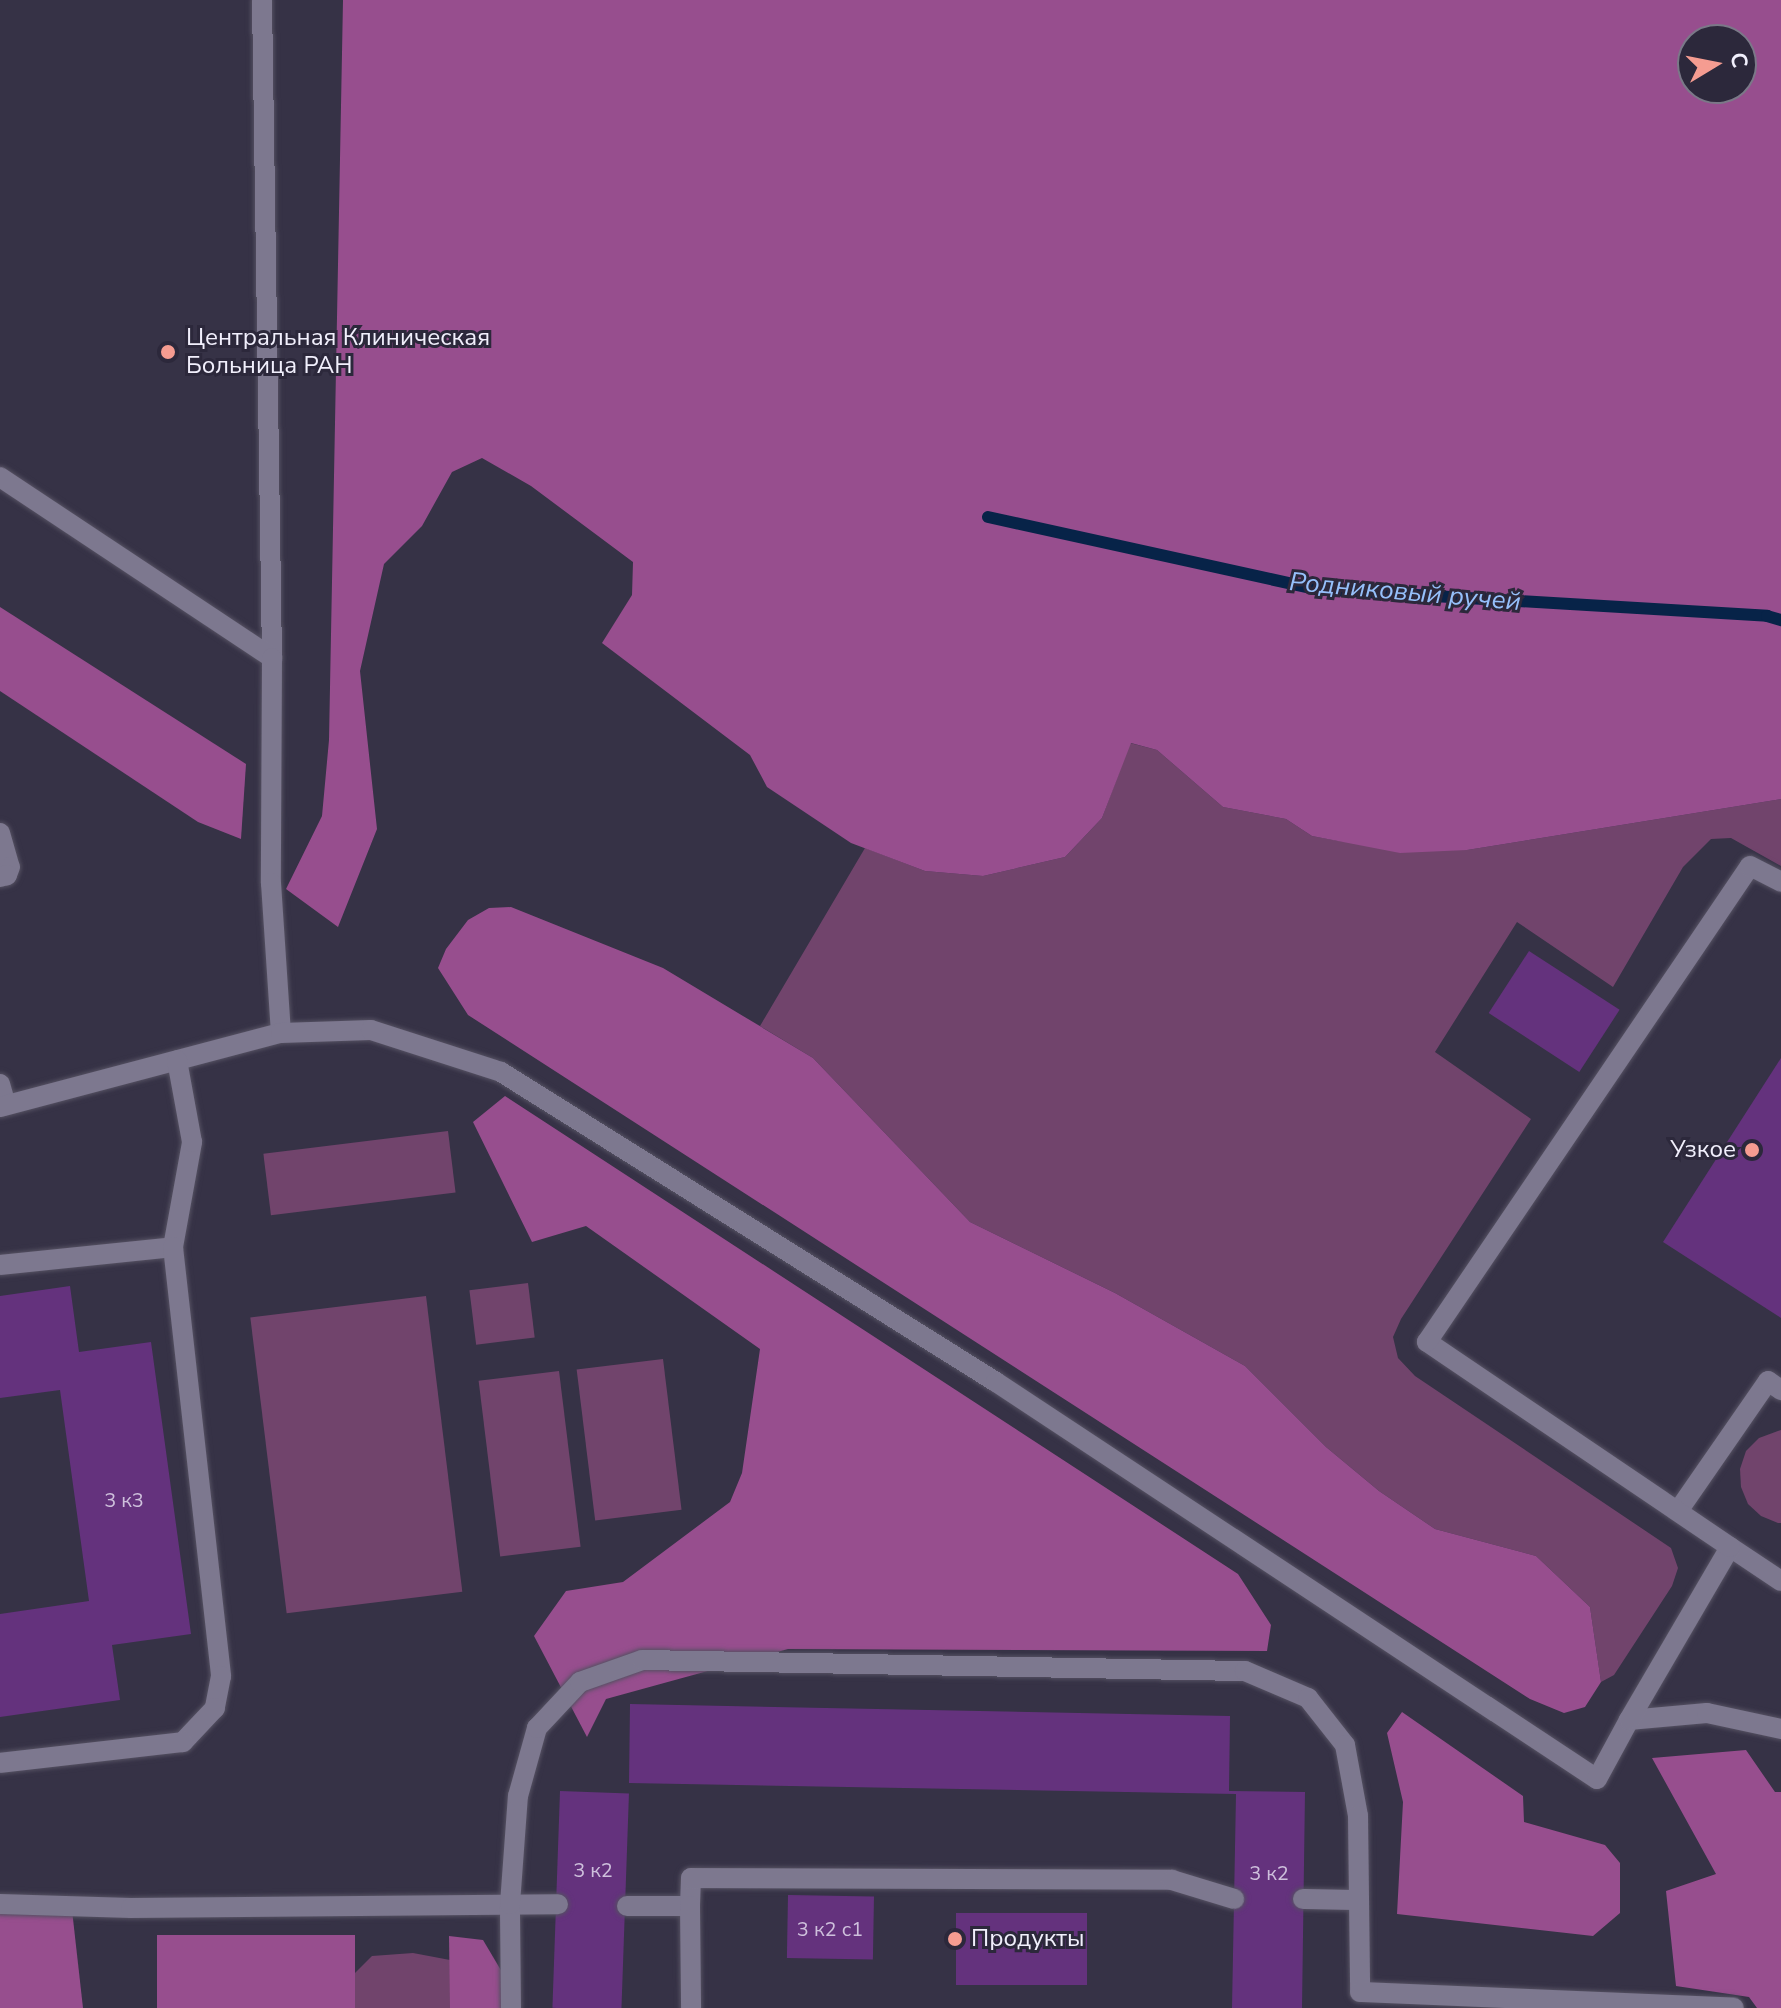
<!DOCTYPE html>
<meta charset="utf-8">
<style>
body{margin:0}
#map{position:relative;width:1781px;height:2008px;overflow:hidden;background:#363246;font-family:"Nunito Sans",sans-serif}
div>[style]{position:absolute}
.green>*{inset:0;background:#71446c;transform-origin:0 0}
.forest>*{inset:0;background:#974e8e;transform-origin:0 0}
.stream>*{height:12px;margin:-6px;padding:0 6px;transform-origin:6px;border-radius:6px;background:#072348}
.building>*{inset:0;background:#64327d;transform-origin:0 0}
.roads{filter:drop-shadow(0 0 2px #555162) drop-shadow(0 0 2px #555162)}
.service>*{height:20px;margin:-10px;padding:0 10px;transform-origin:10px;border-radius:10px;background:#7d788f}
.dots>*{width:22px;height:22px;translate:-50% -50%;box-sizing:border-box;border:4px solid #2c283b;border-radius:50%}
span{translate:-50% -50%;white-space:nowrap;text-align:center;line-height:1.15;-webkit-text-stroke:6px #2c283b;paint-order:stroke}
.number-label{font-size:20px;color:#cec0dc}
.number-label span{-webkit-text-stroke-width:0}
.poi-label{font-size:24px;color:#f1effc}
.left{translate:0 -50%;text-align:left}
.right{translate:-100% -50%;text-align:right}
.water-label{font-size:26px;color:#96c0fb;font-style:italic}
.north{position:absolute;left:1677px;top:24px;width:80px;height:80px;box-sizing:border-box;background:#2c283b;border:2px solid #7b7888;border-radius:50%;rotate:80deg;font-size:22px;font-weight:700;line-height:32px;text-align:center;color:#f1effc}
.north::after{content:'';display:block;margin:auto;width:28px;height:36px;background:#f59c91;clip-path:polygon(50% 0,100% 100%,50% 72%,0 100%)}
</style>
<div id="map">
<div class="green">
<i style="clip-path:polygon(1130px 743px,1157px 750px,1223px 807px,1286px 819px,1312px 836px,1339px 841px,1467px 850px,1781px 799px,1781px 866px,1731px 838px,1711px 839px,1683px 867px,1613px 987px,1517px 922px,1435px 1052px,1531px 1119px,1401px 1319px,1393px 1337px,1398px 1358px,1415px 1376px,1671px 1548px,1678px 1568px,1672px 1586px,1614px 1675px,1601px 1682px,1590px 1607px,1536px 1556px,1435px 1529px,1379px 1491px,1326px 1447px,1245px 1366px,1115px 1293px,970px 1222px,813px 1058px,760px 1026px,865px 848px,925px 871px,983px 876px,1065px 857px,1102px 818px)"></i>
<i style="left:448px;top:1131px;width:62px;height:186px;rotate:83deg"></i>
<i style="left:528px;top:1283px;width:55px;height:59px;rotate:83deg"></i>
<i style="left:426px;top:1296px;width:298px;height:177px;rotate:83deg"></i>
<i style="left:663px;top:1359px;width:152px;height:87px;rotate:83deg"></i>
<i style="left:559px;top:1371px;width:177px;height:81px;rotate:83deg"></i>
<i style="clip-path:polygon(1781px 1430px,1781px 1523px,1778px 1523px,1761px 1516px,1748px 1504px,1741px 1487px,1740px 1469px,1746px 1451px,1759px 1438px)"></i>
<i style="clip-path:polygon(413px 1953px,450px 1960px,450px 2008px,355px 2008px,355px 1973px,372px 1956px)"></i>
</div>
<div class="forest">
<i style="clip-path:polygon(evenodd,343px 0,1781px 0,1781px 799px,1467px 850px,1400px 853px,1312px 836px,1286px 819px,1223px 807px,1157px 750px,1131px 743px,1102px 818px,1065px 857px,983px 876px,925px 871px,851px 843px,767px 787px,750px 755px,602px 643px,632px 595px,633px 562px,531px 486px,482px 458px,452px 472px,422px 526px,384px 564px,360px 671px,377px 829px,338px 927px,286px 889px,322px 816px,329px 740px,343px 0,1693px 40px,1741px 40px,1741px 88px,1693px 88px,1693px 40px)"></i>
<i style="clip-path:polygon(0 607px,246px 764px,241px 839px,198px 822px,0 691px)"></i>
<i style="clip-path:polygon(511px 907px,663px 968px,813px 1058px,970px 1222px,1115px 1293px,1245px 1366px,1326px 1447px,1379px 1491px,1435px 1529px,1536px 1556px,1590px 1607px,1601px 1682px,1585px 1707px,1564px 1713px,1530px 1699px,468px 1015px,438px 968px,446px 949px,468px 920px,489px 908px)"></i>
<i style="clip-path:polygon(505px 1096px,1238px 1574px,1271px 1625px,1267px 1651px,788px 1649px,606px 1699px,587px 1737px,534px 1636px,566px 1591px,623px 1582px,730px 1502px,742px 1473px,760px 1349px,586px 1226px,532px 1242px,473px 1122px)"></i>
<i style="clip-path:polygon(1402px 1712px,1523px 1796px,1524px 1822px,1605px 1845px,1620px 1863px,1620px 1913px,1593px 1936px,1397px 1914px,1403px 1802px,1387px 1733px)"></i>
<i style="clip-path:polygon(1746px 1750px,1775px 1792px,1781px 1792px,1781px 2008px,1757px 2008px,1749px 1997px,1676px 1986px,1666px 1891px,1716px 1874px,1652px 1758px)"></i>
<i style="clip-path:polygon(0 1908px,72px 1910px,83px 2008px,0 2008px)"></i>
<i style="left:355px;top:1935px;width:73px;height:198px;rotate:90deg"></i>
<i style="clip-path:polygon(449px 1936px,483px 1940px,505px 1977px,505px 2008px,450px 2008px)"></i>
</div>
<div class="stream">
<i style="left:988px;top:517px;width:336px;rotate:12.4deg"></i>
<i style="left:1316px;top:589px;width:452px;rotate:3.4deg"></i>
<i style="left:1767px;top:616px;width:15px;rotate:16deg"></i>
</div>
<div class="building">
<i style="left:1529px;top:951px;width:108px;height:74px;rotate:33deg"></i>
<i style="clip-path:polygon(1781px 1058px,1781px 1318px,1663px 1242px)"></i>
<i style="clip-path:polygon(70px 1286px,79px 1352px,151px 1342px,191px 1634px,112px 1645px,120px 1700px,0 1717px,0 1614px,89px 1601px,60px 1390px,0 1398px,0 1296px)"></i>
<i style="clip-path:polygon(630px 1704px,1230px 1716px,1229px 1791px,1305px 1792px,1302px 2008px,1232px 2008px,1236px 1794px,629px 1783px)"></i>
<i style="left:560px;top:1791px;width:69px;height:217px;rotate:2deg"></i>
<i style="left:788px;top:1895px;width:86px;height:63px;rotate:1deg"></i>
<i style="left:956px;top:1913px;width:131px;height:72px"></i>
</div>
<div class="roads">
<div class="service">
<i style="left:262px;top:0;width:658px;rotate:89.13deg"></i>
<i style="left:0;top:477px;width:327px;rotate:33.6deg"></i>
<i style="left:272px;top:658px;width:225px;rotate:90.3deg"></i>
<i style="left:271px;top:883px;width:150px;rotate:86.2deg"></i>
<i style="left:0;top:833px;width:35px;rotate:74deg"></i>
<i style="left:10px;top:867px;width:9px;rotate:111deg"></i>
<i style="left:7px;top:875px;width:7px;rotate:164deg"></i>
<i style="left:0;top:1084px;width:22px;rotate:74deg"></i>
<i style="left:0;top:1107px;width:291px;rotate:-14.8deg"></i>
<i style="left:281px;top:1033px;width:90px;rotate:-1.9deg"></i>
<i style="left:371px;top:1030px;width:137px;rotate:17.9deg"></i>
<i style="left:501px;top:1072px;width:584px;rotate:32.06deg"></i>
<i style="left:996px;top:1382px;width:720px;rotate:33.45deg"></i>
<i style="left:1597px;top:1779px;width:67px;rotate:-61.5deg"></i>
<i style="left:1629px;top:1720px;width:78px;rotate:-5.1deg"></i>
<i style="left:1707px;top:1713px;width:76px;rotate:12.2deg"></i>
<i style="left:173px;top:1247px;width:107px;rotate:-79.7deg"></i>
<i style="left:192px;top:1142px;width:83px;rotate:-100.4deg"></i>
<i style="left:0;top:1265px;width:174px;rotate:-5.9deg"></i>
<i style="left:173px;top:1247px;width:432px;rotate:83.6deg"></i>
<i style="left:221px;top:1676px;width:33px;rotate:101deg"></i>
<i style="left:215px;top:1708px;width:47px;rotate:133.3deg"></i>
<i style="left:183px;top:1742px;width:184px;rotate:173.5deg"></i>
<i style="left:1678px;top:1511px;width:158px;rotate:-55.3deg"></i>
<i style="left:1768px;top:1381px;width:16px;rotate:35deg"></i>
<i style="left:1730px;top:1547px;width:61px;rotate:33.7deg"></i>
<i style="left:1629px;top:1720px;width:200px;rotate:-59.7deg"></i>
<i style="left:1730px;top:1547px;width:366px;rotate:-145.9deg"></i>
<i style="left:1427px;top:1342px;width:575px;rotate:-55.84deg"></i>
<i style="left:1750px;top:866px;width:35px;rotate:27deg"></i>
<i style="left:1303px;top:1899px;width:54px;rotate:1.1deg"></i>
<i style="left:0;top:1904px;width:131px;rotate:1.7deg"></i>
<i style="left:131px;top:1908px;width:427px;rotate:-0.5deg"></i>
<i style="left:627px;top:1906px;width:63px"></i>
<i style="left:690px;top:1906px;width:28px;rotate:-88deg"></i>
<i style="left:691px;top:1878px;width:481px;rotate:0.2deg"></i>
<i style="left:1172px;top:1880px;width:65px;rotate:17deg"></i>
<i style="left:690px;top:1906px;width:102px;rotate:89.4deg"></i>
<i style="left:511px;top:2008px;width:104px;rotate:-90.6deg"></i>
<i style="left:510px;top:1904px;width:108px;rotate:-85.8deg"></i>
<i style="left:518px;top:1796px;width:71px;rotate:-74.4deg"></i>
<i style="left:537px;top:1728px;width:63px;rotate:-46.9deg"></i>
<i style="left:580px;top:1682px;width:66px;rotate:-19.5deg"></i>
<i style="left:642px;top:1660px;width:603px;rotate:1.05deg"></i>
<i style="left:1245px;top:1671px;width:69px;rotate:23.2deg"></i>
<i style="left:1308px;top:1698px;width:60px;rotate:51.8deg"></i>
<i style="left:1345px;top:1745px;width:72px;rotate:79.6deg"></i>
<i style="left:1358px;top:1816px;width:176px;rotate:89.3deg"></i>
<i style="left:1360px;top:1992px;width:374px;rotate:2.4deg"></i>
</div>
</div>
<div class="dots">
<i style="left:168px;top:352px;background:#f59c91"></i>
<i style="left:1752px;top:1150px;background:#f59c91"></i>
<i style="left:955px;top:1939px;background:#f59c91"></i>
</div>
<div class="number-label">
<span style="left:124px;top:1500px">3 к3</span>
<span style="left:593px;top:1870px">3 к2</span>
<span style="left:1269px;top:1873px">3 к2</span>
<span style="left:830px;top:1929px">3 к2 с1</span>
</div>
<div class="poi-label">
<span class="left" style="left:186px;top:352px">Центральная Клиническая<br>Больница РАН</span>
<span class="right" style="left:1736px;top:1150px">Узкое</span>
<span class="left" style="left:971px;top:1939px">Продукты</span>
</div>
<div class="water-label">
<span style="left:1405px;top:592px;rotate:5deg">Родниковый ручей</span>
</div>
<div class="north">С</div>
</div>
